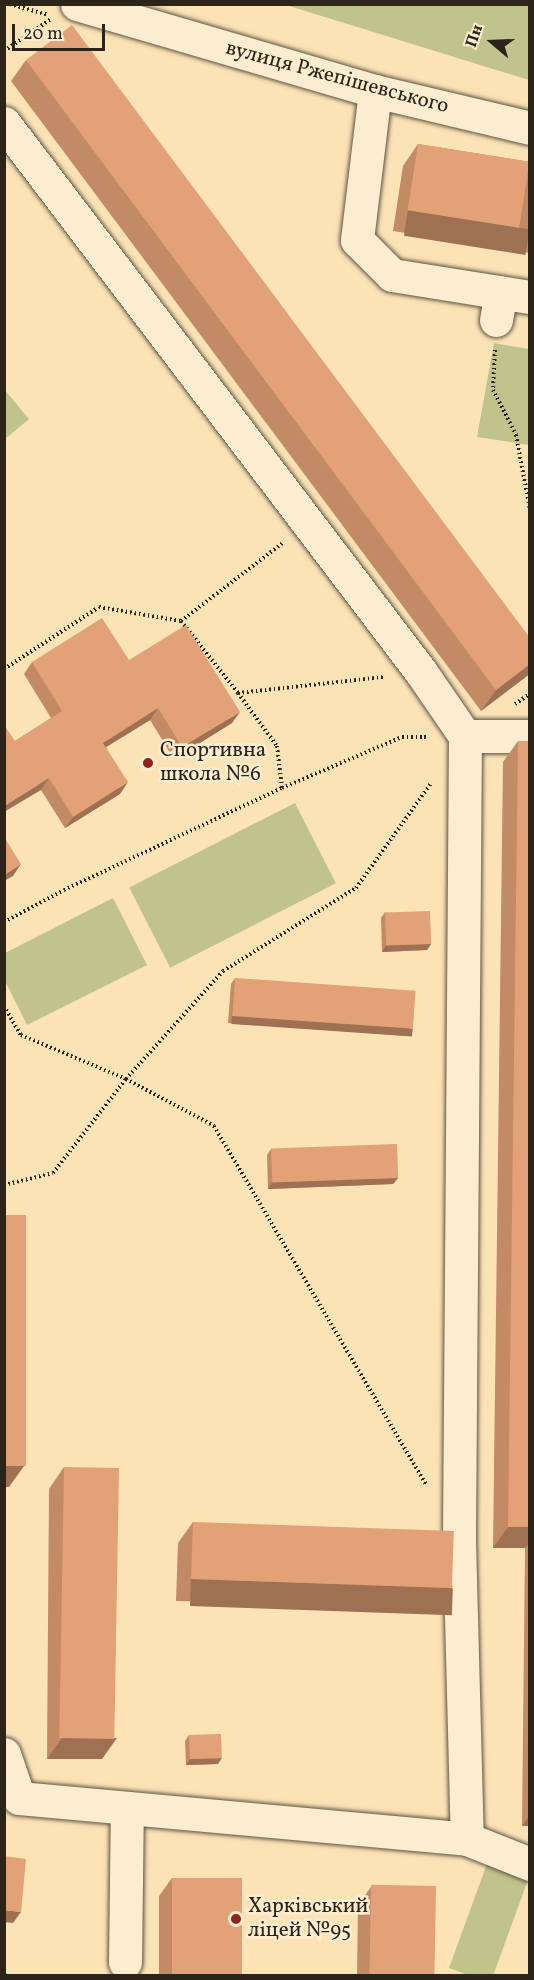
<!DOCTYPE html>
<meta charset="utf-8">
<style>
body{margin:0}
#map{position:relative;width:534px;height:1980px;overflow:hidden;background:#fbe3b6;font-family:Vollkorn,serif}
div>[style]{position:absolute}
.green>*{inset:0;background:#c1c38c;transform-origin:0 0}
.path>*{height:4px;margin-top:-2px;transform-origin:0;background:repeating-linear-gradient(90deg,#2d2419 0 1.5px,transparent 0 4.5px)}
.roads{filter:drop-shadow(0 0 2px #605440) drop-shadow(0 0 2px #605440)}
.minor>*{height:33px;margin:-16.5px;padding:0 16.5px;transform-origin:16.5px;border-radius:16.5px;background:#fcedd0}
.wall>*{inset:0;background:#c28a65}
.shaded-wall>*{inset:0;background:#9e7153;transform-origin:0 0}
.building>*{inset:0;background:#e2a176;transform-origin:0 0}
.dots>*{width:16px;height:16px;translate:-50% -50%;box-sizing:border-box;border:3px solid #fcedd0;border-radius:50%}
span{translate:-50% -50%;white-space:nowrap;text-align:center;line-height:1.15;-webkit-text-stroke:5px #fcedd0;paint-order:stroke}
.street-label{font-size:21px;color:#2d2419}
.poi-label{font-size:21px;color:#2d2419}
.left{translate:0 -50%;text-align:left}
.frame{position:absolute;inset:0;border:6px solid #2d2419;pointer-events:none}
.north{position:absolute;left:462px;top:12px;width:60px;height:60px;-webkit-text-stroke:4px #fcedd0;paint-order:stroke;rotate:289deg;font-size:16px;font-weight:700;line-height:24px;text-align:center;color:#2d2419}
.north::after{content:'';display:block;margin:auto;width:21px;height:27px;background:#2d2419;clip-path:polygon(50% 0,100% 100%,50% 72%,0 100%)}
.scale{position:absolute;left:12px;top:24px;width:93px;height:27px;box-sizing:border-box;border:3px solid #2d2419;border-top:0;padding-left:8px;font-size:18px;line-height:21px;white-space:nowrap;color:#2d2419;-webkit-text-stroke:4px #fcedd0;paint-order:stroke}
</style>
<div id="map">
<div class="green">
<i style="clip-path:polygon(286px 5px,529px 5px,529px 80px)"></i>
<i style="clip-path:polygon(494px 343px,529px 349px,529px 445px,477px 437px)"></i>
<i style="clip-path:polygon(4px 389px,29px 419px,5px 439px,4px 439px)"></i>
<i style="left:295px;top:803px;width:90px;height:186px;rotate:63deg"></i>
<i style="clip-path:polygon(113px 898px,147px 965px,27px 1025px,5px 981px,5px 953px)"></i>
<i style="left:488px;top:1861px;width:44px;height:114px;rotate:20deg"></i>
</div>
<div class="path">
<i style="left:10px;top:4px;width:40px;rotate:16deg"></i>
<i style="left:4px;top:51px;width:57px;rotate:-34.2deg"></i>
<i style="left:495px;top:350px;width:40px;rotate:92.9deg"></i>
<i style="left:493px;top:390px;width:51px;rotate:62.9deg"></i>
<i style="left:516px;top:435px;width:76px;rotate:79.4deg"></i>
<i style="left:181px;top:621px;width:92px;rotate:51.6deg"></i>
<i style="left:238px;top:693px;width:147px;rotate:-6.3deg"></i>
<i style="left:4px;top:669px;width:113px;rotate:-33.1deg"></i>
<i style="left:99px;top:607px;width:83px;rotate:9.7deg"></i>
<i style="left:181px;top:621px;width:130px;rotate:-37.5deg"></i>
<i style="left:238px;top:693px;width:66px;rotate:53.7deg"></i>
<i style="left:277px;top:746px;width:42px;rotate:83.2deg"></i>
<i style="left:515px;top:704px;width:18px;rotate:-34deg"></i>
<i style="left:4px;top:922px;width:68px;rotate:-28.1deg"></i>
<i style="left:64px;top:890px;width:241px;rotate:-25.1deg"></i>
<i style="left:282px;top:788px;width:130px;rotate:-23deg"></i>
<i style="left:402px;top:737px;width:26px"></i>
<i style="left:4px;top:1006px;width:34px;rotate:60deg"></i>
<i style="left:21px;top:1035px;width:114px;rotate:22.7deg"></i>
<i style="left:126px;top:1079px;width:100px;rotate:28.1deg"></i>
<i style="left:214px;top:1126px;width:418px;rotate:59.4deg"></i>
<i style="left:4px;top:1185px;width:50px;rotate:-13.8deg"></i>
<i style="left:53px;top:1173px;width:119px;rotate:-52.2deg"></i>
<i style="left:126px;top:1079px;width:145px;rotate:-48.1deg"></i>
<i style="left:223px;top:971px;width:157px;rotate:-32deg"></i>
<i style="left:356px;top:888px;width:130px;rotate:-54.4deg"></i>
<i style="left:4px;top:1974px;width:3px;rotate:45deg"></i>
</div>
<div class="roads">
<div class="minor">
<i style="left:77px;top:4px;width:310px;rotate:16.3deg"></i>
<i style="left:375px;top:91px;width:159px;rotate:13.4deg"></i>
<i style="left:375px;top:91px;width:150px;rotate:96.9deg"></i>
<i style="left:357px;top:240px;width:49px;rotate:45deg"></i>
<i style="left:392px;top:275px;width:140px;rotate:9.1deg"></i>
<i style="left:4px;top:123px;width:689px;rotate:52.78deg"></i>
<i style="left:421px;top:672px;width:78px;rotate:55.5deg"></i>
<i style="left:465px;top:736px;width:65px"></i>
<i style="left:496px;top:320px;width:28px;rotate:-80deg"></i>
<i style="left:465px;top:736px;width:804px;rotate:90.43deg"></i>
<i style="left:459px;top:1540px;width:299px;rotate:88.5deg"></i>
<i style="left:467px;top:1839px;width:68px;rotate:21.6deg"></i>
<i style="left:4px;top:1754px;width:46px;rotate:71.2deg"></i>
<i style="left:19px;top:1798px;width:450px;rotate:5.2deg"></i>
<i style="left:125px;top:1962px;width:154px;rotate:-89.3deg"></i>
</div>
</div>
<div class="wall">
<i style="clip-path:polygon(26px 60px,530px 638px,530px 673px,527px 676px,481px 711px,11px 81px)"></i>
<i style="clip-path:polygon(418px 144px,530px 162px,530px 253px,393px 231px,403px 166px)"></i>
<i style="clip-path:polygon(129px 660px,232px 723px,174px 759px,150px 720px,106px 747px,120px 794px,65px 828px,41px 790px,15px 741px,51px 718px,24px 674px,32px 662px)"></i>
<i style="clip-path:polygon(518px 741px,530px 741px,530px 1826px,522px 1826px,525px 1548px,493px 1548px,503px 762px)"></i>
<i style="clip-path:polygon(385px 912px,431px 944px,427px 950px,382px 952px,381px 918px)"></i>
<i style="clip-path:polygon(235px 978px,413px 1029px,409px 1036px,228px 1023px,231px 984px)"></i>
<i style="clip-path:polygon(271px 1149px,398px 1178px,393px 1184px,268px 1189px,267px 1155px)"></i>
<i style="clip-path:polygon(64px 1467px,102px 1759px,47px 1759px,49px 1489px)"></i>
<i style="clip-path:polygon(193px 1522px,453px 1586px,438px 1608px,176px 1601px,178px 1543px)"></i>
<i style="clip-path:polygon(189px 1735px,218px 1764px,186px 1765px,185px 1741px)"></i>
<i style="clip-path:polygon(172px 1878px,241px 1976px,159px 1976px,159px 1896px)"></i>
<i style="clip-path:polygon(371px 1887px,435px 1976px,357px 1976px,358px 1905px)"></i>
</div>
<div class="shaded-wall">
<i style="left:408px;top:210px;width:123px;height:26px;rotate:9deg"></i>
<i style="clip-path:polygon(530px 664px,530px 673px,527px 676px,481px 711px,496px 690px)"></i>
<i style="clip-path:polygon(158px 708px,150px 720px,95px 754px,103px 743px)"></i>
<i style="clip-path:polygon(240px 712px,232px 723px,174px 759px,182px 747px)"></i>
<i style="clip-path:polygon(49px 778px,41px 790px,4px 812px,4px 806px)"></i>
<i style="clip-path:polygon(128px 782px,120px 794px,65px 828px,73px 817px)"></i>
<i style="clip-path:polygon(21px 864px,13px 876px,4px 881px,4px 875px)"></i>
<i style="clip-path:polygon(431px 944px,427px 950px,382px 952px,386px 945px)"></i>
<i style="left:232px;top:1016px;width:181px;height:8px;rotate:4deg"></i>
<i style="clip-path:polygon(398px 1178px,393px 1184px,268px 1189px,272px 1182px)"></i>
<i style="clip-path:polygon(4px 1466px,24px 1466px,9px 1487px,4px 1487px)"></i>
<i style="clip-path:polygon(508px 1527px,530px 1527px,530px 1542px,525px 1548px,493px 1548px)"></i>
<i style="left:191px;top:1579px;width:262px;height:27px;rotate:2deg"></i>
<i style="clip-path:polygon(62px 1738px,117px 1738px,102px 1759px,47px 1759px)"></i>
<i style="clip-path:polygon(222px 1758px,218px 1764px,186px 1765px,190px 1759px)"></i>
<i style="clip-path:polygon(530px 1815px,530px 1826px,522px 1826px)"></i>
<i style="clip-path:polygon(4px 1910px,21px 1912px,13px 1923px,4px 1922px)"></i>
</div>
<div class="building">
<i style="clip-path:polygon(72px 25px,530px 638px,530px 664px,496px 690px,26px 60px)"></i>
<i style="left:418px;top:144px;width:113px;height:67px;rotate:9deg"></i>
<i style="clip-path:polygon(102px 618px,129px 660px,186px 625px,240px 712px,182px 747px,158px 708px,103px 743px,128px 782px,73px 817px,49px 778px,4px 806px,4px 725px,15px 741px,62px 711px,32px 662px)"></i>
<i style="clip-path:polygon(518px 741px,530px 741px,530px 1527px,508px 1527px)"></i>
<i style="clip-path:polygon(4px 837px,21px 864px,4px 875px)"></i>
<i style="left:430px;top:911px;width:33px;height:45px;rotate:88deg"></i>
<i style="left:235px;top:978px;width:181px;height:38px;rotate:4deg"></i>
<i style="left:397px;top:1144px;width:34px;height:126px;rotate:88deg"></i>
<i style="left:4px;top:1215px;width:22px;height:251px"></i>
<i style="left:64px;top:1467px;width:55px;height:271px;rotate:1deg"></i>
<i style="left:193px;top:1522px;width:261px;height:57px;rotate:2deg"></i>
<i style="left:221px;top:1734px;width:24px;height:32px;rotate:88deg"></i>
<i style="clip-path:polygon(4px 1856px,26px 1859px,21px 1912px,4px 1910px)"></i>
<i style="left:172px;top:1878px;width:70px;height:98px"></i>
<i style="left:436px;top:1886px;width:90px;height:65px;rotate:91deg"></i>
</div>
<div class="dots">
<i style="left:148px;top:763px;background:#8f2418"></i>
<i style="left:236px;top:1919px;background:#8f2418"></i>
</div>
<div class="street-label">
<span style="left:337px;top:78px;rotate:15deg">вулиця Ржепішевського</span>
</div>
<div class="poi-label">
<span class="left" style="left:160px;top:763px">Спортивна<br>школа №6</span>
<span class="left" style="left:248px;top:1919px">Харківський<br>ліцей №95</span>
</div>
<div class="frame"></div>
<div class="north">Пн</div>
<div class="scale">20 m</div>
</div>
